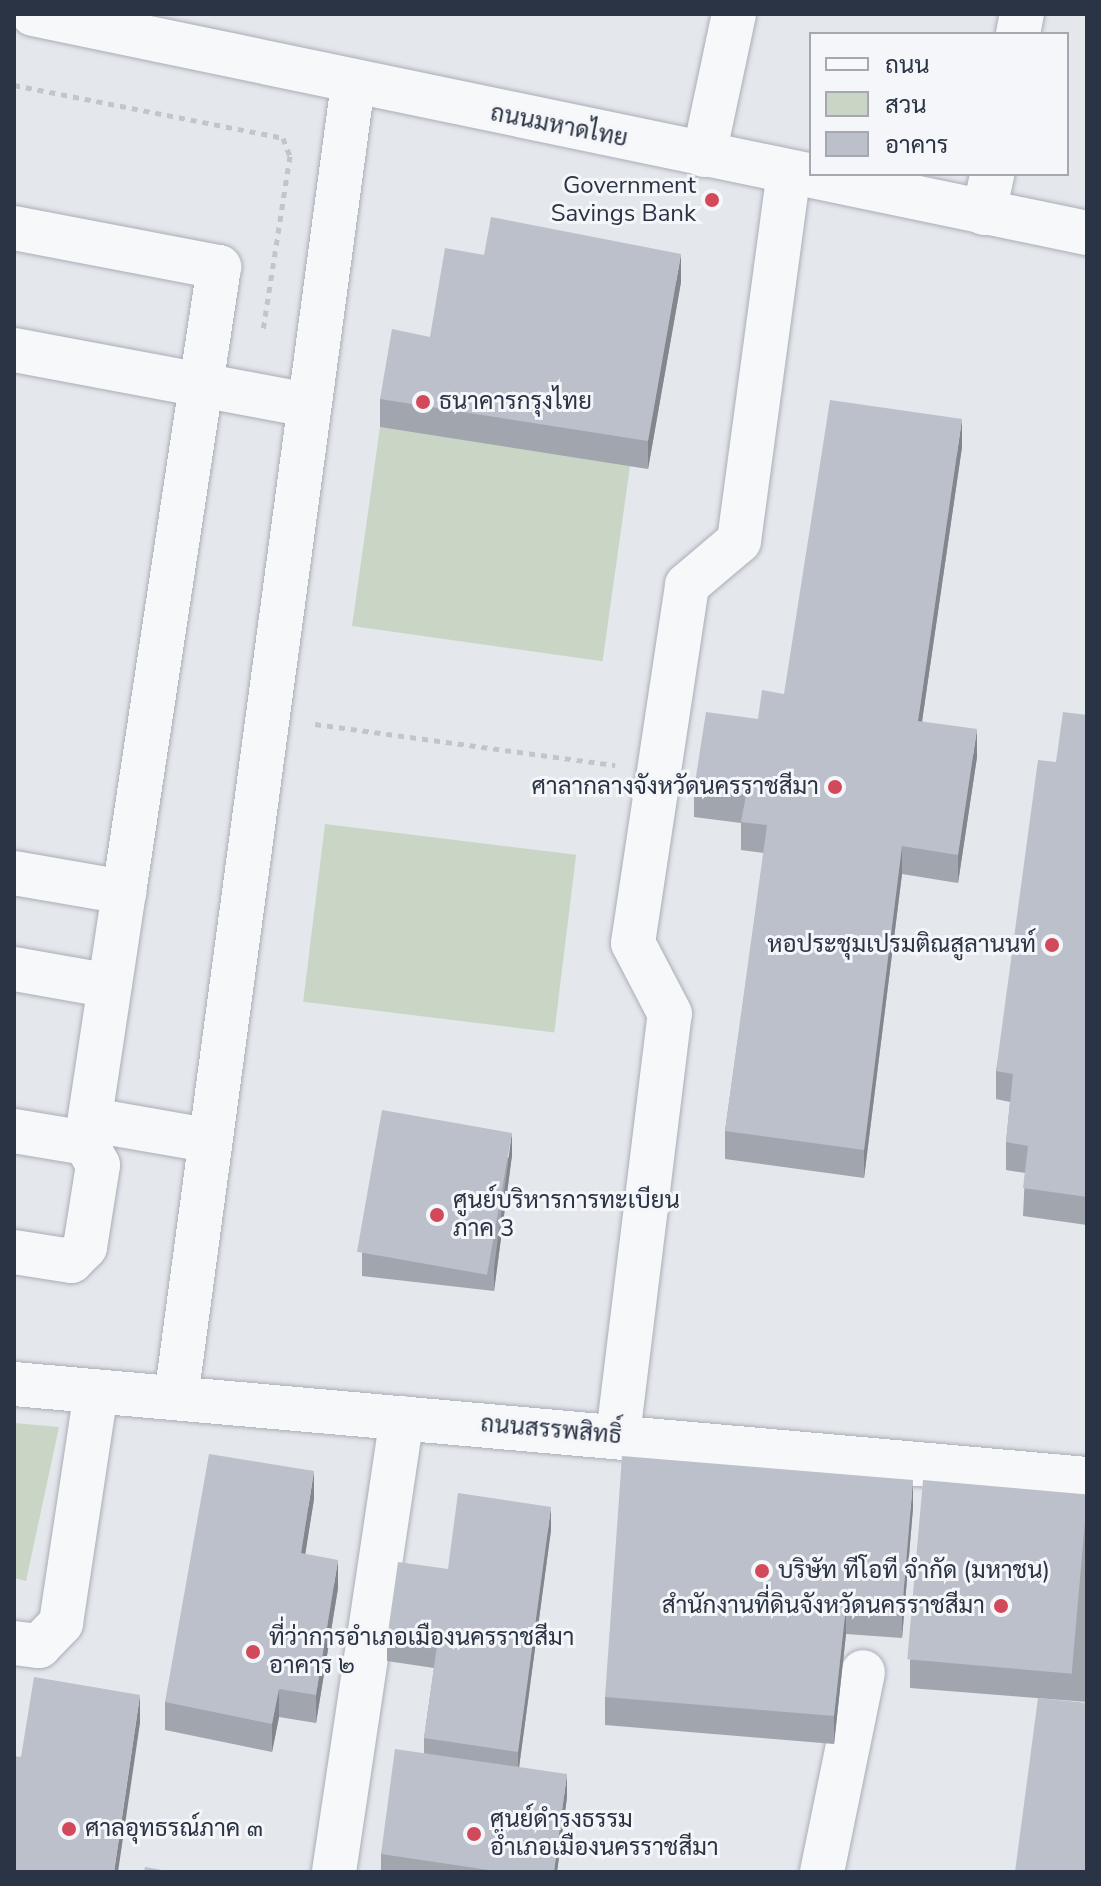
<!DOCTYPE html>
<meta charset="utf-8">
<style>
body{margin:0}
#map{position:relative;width:1101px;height:1886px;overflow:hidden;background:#e4e7ec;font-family:"Nunito Sans",Sarabun,sans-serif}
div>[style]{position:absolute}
.green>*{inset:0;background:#c9d6c5;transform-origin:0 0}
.path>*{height:5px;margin-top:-2.5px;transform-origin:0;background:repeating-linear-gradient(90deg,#c2c5cb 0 6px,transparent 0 12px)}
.roads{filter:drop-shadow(0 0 2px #a9aeb7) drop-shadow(0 0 2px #a9aeb7)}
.minor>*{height:44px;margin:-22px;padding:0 22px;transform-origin:22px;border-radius:22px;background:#f7f8fa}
.wall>*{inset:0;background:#a1a5ae}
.shaded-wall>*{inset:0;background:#83868d}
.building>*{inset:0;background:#bbc0ca;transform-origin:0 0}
.dots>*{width:22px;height:22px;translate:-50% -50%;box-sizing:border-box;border:4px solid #f4f6f9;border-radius:50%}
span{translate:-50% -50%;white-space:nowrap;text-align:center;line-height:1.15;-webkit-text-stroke:6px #f4f6f9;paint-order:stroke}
.street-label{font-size:24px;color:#2b3445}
.poi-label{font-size:24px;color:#2b3445}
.right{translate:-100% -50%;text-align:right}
.left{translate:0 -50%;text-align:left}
.frame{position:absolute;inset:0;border:16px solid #2b3445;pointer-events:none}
.legend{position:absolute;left:809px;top:32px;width:260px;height:144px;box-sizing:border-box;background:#f4f6f9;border:2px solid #a4a8b1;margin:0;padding:10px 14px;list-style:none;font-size:24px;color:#2b3445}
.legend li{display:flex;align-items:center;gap:16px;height:40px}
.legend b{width:40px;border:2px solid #a4a8b1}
</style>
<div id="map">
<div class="green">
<i style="left:380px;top:427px;width:253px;height:201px;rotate:8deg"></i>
<i style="left:325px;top:824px;width:253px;height:179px;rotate:7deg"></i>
<i style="clip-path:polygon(14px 1423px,59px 1427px,26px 1581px,14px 1578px)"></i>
</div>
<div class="path">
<i style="left:14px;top:85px;width:274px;rotate:11.1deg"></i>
<i style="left:283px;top:138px;width:19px;rotate:69deg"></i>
<i style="left:290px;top:156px;width:176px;rotate:98.8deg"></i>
<i style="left:315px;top:724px;width:303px;rotate:7.8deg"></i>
</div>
<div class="roads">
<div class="minor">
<i style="left:33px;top:14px;width:1077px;rotate:11.74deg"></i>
<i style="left:1018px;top:34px;width:20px;rotate:-79deg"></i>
<i style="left:704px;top:155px;width:144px;rotate:-78deg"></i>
<i style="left:984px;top:213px;width:40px;rotate:-78deg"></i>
<i style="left:14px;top:228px;width:209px;rotate:10.8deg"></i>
<i style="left:219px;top:267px;width:632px;rotate:98.64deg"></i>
<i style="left:14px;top:350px;width:298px;rotate:10.6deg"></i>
<i style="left:14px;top:873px;width:112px;rotate:9.8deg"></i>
<i style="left:124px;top:892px;width:254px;rotate:98.6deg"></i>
<i style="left:86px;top:1143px;width:73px;rotate:-170.5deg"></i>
<i style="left:14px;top:969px;width:97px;rotate:10deg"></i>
<i style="left:92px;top:1120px;width:117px;rotate:9.9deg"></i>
<i style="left:14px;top:1252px;width:58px;rotate:9deg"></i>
<i style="left:71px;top:1261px;width:20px;rotate:-45deg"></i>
<i style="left:85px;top:1247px;width:83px;rotate:-81deg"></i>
<i style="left:98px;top:1165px;width:25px;rotate:-119deg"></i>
<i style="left:14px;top:1384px;width:1077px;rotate:5.06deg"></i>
<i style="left:176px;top:1398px;width:1326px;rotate:-82.33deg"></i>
<i style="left:618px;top:1435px;width:424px;rotate:-83deg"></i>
<i style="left:670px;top:1014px;width:80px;rotate:-117.5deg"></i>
<i style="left:633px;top:943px;width:362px;rotate:-81.4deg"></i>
<i style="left:687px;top:585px;width:68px;rotate:-40.2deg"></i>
<i style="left:739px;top:541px;width:371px;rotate:-82.3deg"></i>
<i style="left:14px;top:1643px;width:25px;rotate:7deg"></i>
<i style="left:39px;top:1646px;width:32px;rotate:-46deg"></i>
<i style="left:61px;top:1623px;width:234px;rotate:-81.4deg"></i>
<i style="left:334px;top:1872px;width:459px;rotate:-81.5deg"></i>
<i style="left:822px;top:1872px;width:204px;rotate:-78.4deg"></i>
</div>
</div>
<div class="wall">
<i style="clip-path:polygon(484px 255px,681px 282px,648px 469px,380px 427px,380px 399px,430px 337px)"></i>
<i style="clip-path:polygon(962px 447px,922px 721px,977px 757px,958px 883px,902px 874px,864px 1178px,725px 1159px,725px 1131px,764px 853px,741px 850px,741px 823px,694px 817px,694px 789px,758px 719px,784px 694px)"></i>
<i style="clip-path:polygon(1087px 715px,1087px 1225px,1023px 1216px,1025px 1173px,1006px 1170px,1006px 1142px,1010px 1102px,996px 1099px,996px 1071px,1056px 762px)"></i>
<i style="clip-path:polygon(512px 1155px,494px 1291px,362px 1276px,362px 1253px)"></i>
<i style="clip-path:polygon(1087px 1495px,1087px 1702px,910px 1688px,910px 1660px)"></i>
<i style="clip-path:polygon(314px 1499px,305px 1554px,338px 1588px,316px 1723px,279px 1717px,272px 1752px,165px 1730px,165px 1702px)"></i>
<i style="clip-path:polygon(913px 1508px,902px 1638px,846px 1634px,834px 1744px,605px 1725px,605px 1697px)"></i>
<i style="clip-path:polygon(551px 1530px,519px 1767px,567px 1797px,557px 1872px,381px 1872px,381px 1854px,424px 1753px,424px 1738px,434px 1668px,387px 1661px,387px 1639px,448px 1569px)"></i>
</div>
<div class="shaded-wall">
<i style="clip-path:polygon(681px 254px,681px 282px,648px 469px,648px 441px)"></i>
<i style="clip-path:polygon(962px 419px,962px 447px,918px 749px,918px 721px)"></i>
<i style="clip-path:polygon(977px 729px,977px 757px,958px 883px,958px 855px)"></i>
<i style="clip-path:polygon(902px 846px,902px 874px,864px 1178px,864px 1150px)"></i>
<i style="clip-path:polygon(512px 1132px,512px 1155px,494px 1291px,494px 1268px)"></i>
<i style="clip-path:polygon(314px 1471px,314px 1499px,301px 1581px,301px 1553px)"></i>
<i style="clip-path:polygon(913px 1480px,913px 1508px,902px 1638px,902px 1610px)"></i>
<i style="clip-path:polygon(551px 1507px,551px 1530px,518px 1775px,518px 1752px)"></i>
<i style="clip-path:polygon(338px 1560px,338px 1588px,316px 1723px,316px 1695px)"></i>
<i style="clip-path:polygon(846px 1606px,846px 1634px,834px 1744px,834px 1716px)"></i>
<i style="clip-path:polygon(279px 1689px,279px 1717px,272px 1752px,272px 1724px)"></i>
<i style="clip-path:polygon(140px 1695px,140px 1723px,118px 1872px,114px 1872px)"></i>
<i style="clip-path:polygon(567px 1774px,567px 1797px,557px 1872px,554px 1872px)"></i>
</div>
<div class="building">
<i style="clip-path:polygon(491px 217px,681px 254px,648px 441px,380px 399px,392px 329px,430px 337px,445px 248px,484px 255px)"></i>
<i style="clip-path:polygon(830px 400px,962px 419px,918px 721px,977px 729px,958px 855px,902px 846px,864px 1150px,725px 1131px,767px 825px,741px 822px,746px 795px,694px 789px,706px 712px,758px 719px,762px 690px,784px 694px)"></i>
<i style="clip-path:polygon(1063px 712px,1087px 715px,1087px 1197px,1023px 1188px,1028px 1146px,1006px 1142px,1013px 1074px,996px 1071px,1038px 760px,1056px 762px)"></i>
<i style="left:382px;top:1110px;width:132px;height:144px;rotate:10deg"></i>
<i style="clip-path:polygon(209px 1454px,314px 1471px,301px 1553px,338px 1560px,316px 1695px,279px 1689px,272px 1724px,165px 1702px)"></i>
<i style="clip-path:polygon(622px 1456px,913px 1480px,902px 1610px,846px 1606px,834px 1716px,605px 1697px)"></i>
<i style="left:923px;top:1480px;width:165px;height:180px;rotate:5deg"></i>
<i style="clip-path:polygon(458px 1493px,551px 1507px,518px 1752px,424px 1738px,437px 1646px,387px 1639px,398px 1562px,448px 1569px)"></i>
<i style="clip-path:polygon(34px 1677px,140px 1695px,114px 1872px,14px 1872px,14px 1756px,21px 1757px)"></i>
<i style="clip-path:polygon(1038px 1698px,1087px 1703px,1087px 1872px,1015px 1872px)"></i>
<i style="clip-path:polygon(395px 1749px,567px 1774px,554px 1872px,502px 1872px,381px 1854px)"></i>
<i style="clip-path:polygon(145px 1867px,173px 1872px,144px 1872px)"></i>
</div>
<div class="dots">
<i style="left:712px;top:200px;background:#d1495b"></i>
<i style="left:423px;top:402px;background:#d1495b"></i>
<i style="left:835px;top:787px;background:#d1495b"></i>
<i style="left:1052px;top:945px;background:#d1495b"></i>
<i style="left:437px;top:1215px;background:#d1495b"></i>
<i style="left:762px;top:1571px;background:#d1495b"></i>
<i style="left:1001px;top:1606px;background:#d1495b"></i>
<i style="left:253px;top:1652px;background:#d1495b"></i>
<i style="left:69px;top:1829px;background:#d1495b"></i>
<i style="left:474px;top:1834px;background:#d1495b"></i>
</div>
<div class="street-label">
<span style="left:559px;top:126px;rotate:11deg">ถนนมหาดไทย</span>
<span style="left:551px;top:1430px;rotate:5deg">ถนนสรรพสิทธิ์</span>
</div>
<div class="poi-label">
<span class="right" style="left:696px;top:200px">Government<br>Savings Bank</span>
<span class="left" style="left:439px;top:402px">ธนาคารกรุงไทย</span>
<span class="right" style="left:819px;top:787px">ศาลากลางจังหวัดนครราชสีมา</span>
<span class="right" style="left:1036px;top:945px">หอประชุมเปรมติณสูลานนท์</span>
<span class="left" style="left:453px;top:1215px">ศูนย์บริหารการทะเบียน<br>ภาค 3</span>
<span class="left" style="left:778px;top:1571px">บริษัท ทีโอที จำกัด (มหาชน)</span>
<span class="right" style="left:985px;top:1606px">สำนักงานที่ดินจังหวัดนครราชสีมา</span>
<span class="left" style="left:269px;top:1652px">ที่ว่าการอำเภอเมืองนครราชสีมา<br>อาคาร ๒</span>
<span class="left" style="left:490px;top:1834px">ศูนย์ดำรงธรรม<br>อำเภอเมืองนครราชสีมา</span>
<span class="left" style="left:85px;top:1829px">ศาลอุทธรณ์ภาค ๓</span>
</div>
<div class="frame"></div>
<ul class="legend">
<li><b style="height:10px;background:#f7f8fa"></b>ถนน</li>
<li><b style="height:22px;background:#c9d6c5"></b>สวน</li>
<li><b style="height:22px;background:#bbc0ca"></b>อาคาร</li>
</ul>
</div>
